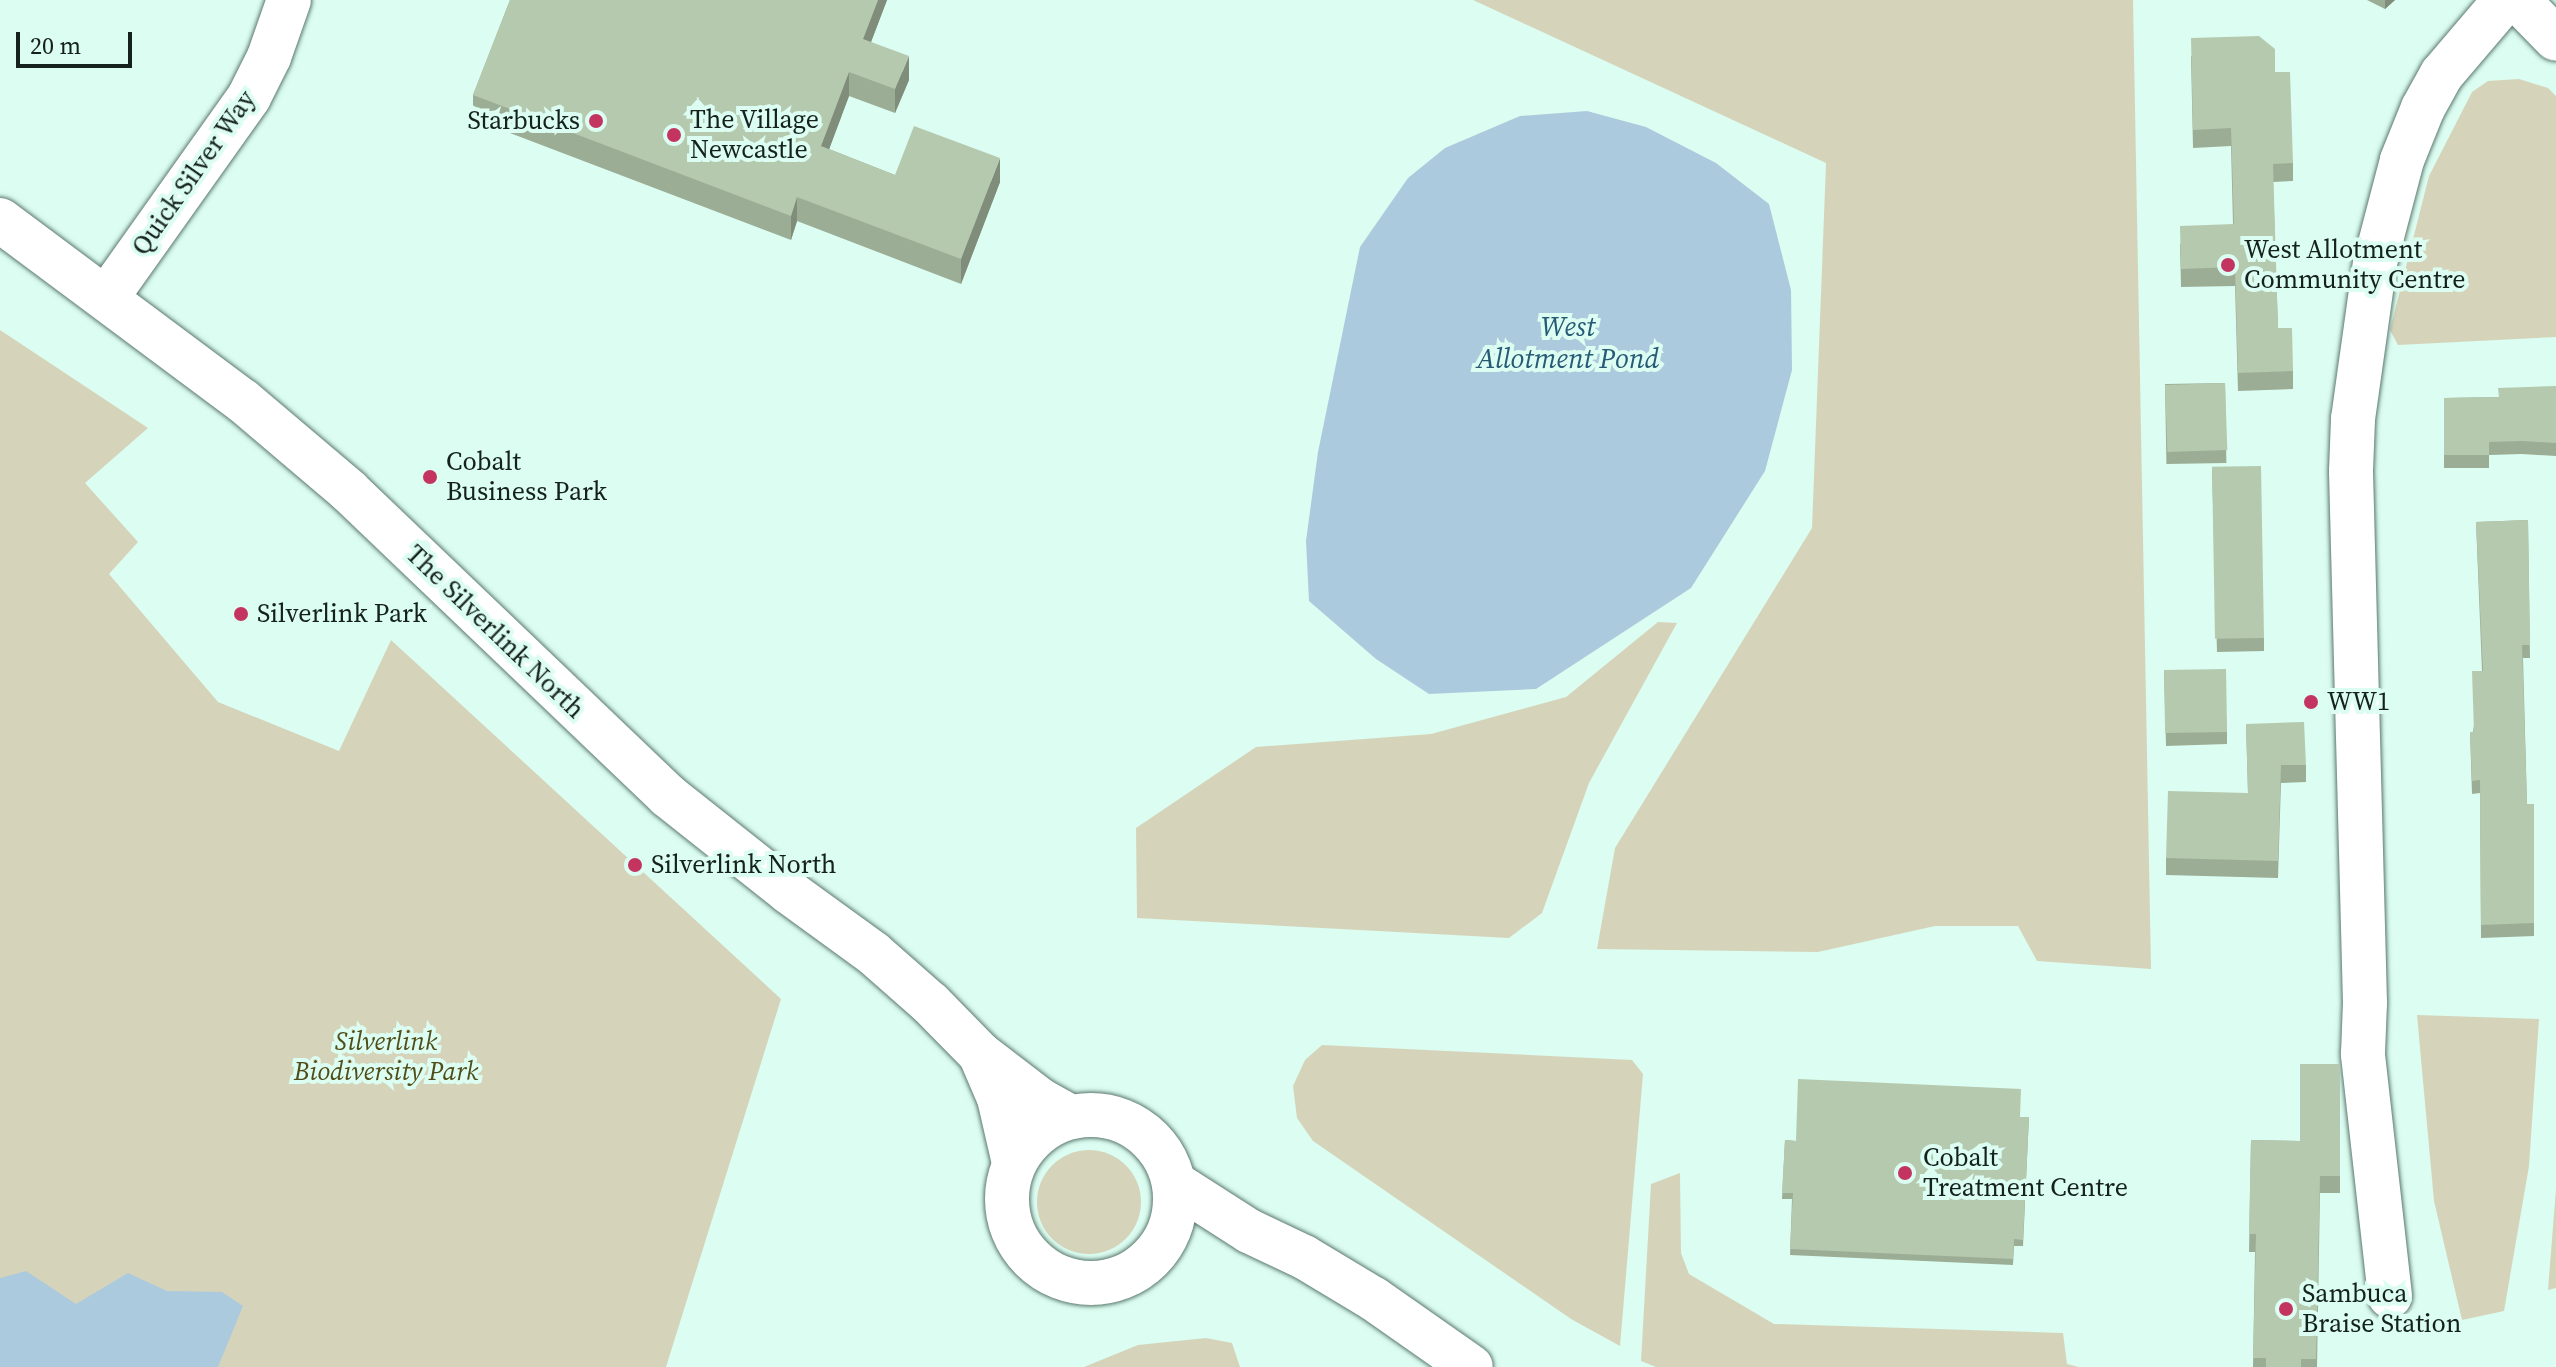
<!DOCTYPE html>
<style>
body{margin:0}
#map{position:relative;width:2556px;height:1367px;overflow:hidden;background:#dcfdf1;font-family:"Source Serif 4",serif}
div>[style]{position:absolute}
.green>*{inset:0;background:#d5d4bb}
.round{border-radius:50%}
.water>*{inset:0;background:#accadd}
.roads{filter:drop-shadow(0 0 2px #5b796e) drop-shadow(0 0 2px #5b796e)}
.minor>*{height:44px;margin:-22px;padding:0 22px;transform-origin:22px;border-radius:22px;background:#fff}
.minor>.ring{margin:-22px;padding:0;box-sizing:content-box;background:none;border:44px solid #fff;border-radius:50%}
.wall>*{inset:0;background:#9cad96;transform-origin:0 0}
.shaded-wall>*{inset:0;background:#7f8d7a}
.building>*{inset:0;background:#b5c9af;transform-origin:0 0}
.dots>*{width:22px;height:22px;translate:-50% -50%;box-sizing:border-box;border:4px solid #dcfdf1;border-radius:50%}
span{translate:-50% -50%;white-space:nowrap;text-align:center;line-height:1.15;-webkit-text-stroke:8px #dcfdf1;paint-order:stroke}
.poi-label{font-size:26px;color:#15211d}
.left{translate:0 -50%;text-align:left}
.right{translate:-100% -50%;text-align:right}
.street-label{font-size:26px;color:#15211d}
.park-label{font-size:26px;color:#514d19;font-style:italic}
.water-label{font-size:28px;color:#275a77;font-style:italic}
.scale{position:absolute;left:16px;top:32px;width:116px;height:36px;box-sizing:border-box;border:4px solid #15211d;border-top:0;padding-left:10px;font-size:24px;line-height:28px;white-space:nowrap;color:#15211d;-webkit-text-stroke:6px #dcfdf1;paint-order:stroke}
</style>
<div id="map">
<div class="green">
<i style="clip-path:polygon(1473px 0,2133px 0,2151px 969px,2037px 961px,2018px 926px,1935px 926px,1818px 952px,1597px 949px,1615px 848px,1812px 528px,1826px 163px)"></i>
<i style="clip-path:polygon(2519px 79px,2548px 88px,2556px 96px,2556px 337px,2398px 345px,2390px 330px,2429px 176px,2472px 92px,2488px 81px)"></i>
<i style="clip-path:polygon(0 330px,148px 428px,85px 483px,138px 542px,109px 574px,218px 702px,339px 751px,391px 640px,781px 999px,666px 1367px,0 1367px)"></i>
<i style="clip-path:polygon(1658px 622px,1677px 623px,1589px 783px,1542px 913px,1509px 938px,1137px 918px,1136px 828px,1256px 747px,1431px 734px,1566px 697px)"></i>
<i style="clip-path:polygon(2417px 1015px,2539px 1019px,2529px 1166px,2504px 1311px,2462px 1320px,2434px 1201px)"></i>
<i style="clip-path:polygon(1322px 1045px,1632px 1060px,1643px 1074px,1620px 1346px,1571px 1319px,1313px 1141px,1297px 1118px,1293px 1086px,1305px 1060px)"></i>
<i class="round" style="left:1037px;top:1150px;width:104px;height:104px"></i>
<i style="clip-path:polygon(1680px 1173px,1681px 1253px,1689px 1274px,1774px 1324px,2063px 1333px,2067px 1364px,2079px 1367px,1656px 1367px,1641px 1361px,1651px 1184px)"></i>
<i style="clip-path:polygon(2556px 1189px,2556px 1288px,2548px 1290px)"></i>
<i style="clip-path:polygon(1206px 1338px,1232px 1343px,1240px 1367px,1084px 1367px,1138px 1345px)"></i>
</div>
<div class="water">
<i style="clip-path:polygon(1587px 111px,1646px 127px,1716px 163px,1769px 204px,1791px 290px,1792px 370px,1765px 471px,1691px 588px,1536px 689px,1429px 694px,1376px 659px,1309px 601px,1306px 541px,1318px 452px,1360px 247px,1408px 178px,1445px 148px,1520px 116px)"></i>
<i style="clip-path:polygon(26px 1271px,76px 1304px,128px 1273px,167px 1291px,222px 1292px,243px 1306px,218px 1367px,0 1367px,0 1278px)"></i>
</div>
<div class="roads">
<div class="minor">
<i style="left:2518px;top:0;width:54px;rotate:45.7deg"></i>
<i style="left:0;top:220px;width:303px;rotate:36.7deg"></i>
<i style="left:243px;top:401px;width:139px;rotate:40.3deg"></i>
<i style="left:349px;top:491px;width:441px;rotate:43.7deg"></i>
<i style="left:668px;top:796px;width:154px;rotate:38.4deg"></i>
<i style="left:789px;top:892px;width:104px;rotate:36deg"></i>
<i style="left:873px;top:953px;width:76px;rotate:41.3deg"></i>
<i style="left:930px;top:1003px;width:71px;rotate:45.6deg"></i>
<i style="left:980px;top:1054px;width:76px;rotate:37.5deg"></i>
<i style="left:1040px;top:1100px;width:35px;rotate:29deg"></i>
<i style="left:107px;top:297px;width:245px;rotate:-54.6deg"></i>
<i style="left:249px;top:97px;width:45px;rotate:-63.4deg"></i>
<i style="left:269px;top:57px;width:60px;rotate:-70.7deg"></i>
<i style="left:981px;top:1056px;width:46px;rotate:66.8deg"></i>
<i style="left:999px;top:1098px;width:67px;rotate:77deg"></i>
<i class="ring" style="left:1007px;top:1115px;width:124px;height:124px"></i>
<i style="left:1174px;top:1183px;width:89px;rotate:32.6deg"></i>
<i style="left:1249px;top:1231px;width:61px;rotate:25.3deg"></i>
<i style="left:1304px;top:1257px;width:82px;rotate:31deg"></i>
<i style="left:1374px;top:1299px;width:118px;rotate:35deg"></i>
<i style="left:2390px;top:1296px;width:244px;rotate:-96.4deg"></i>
<i style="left:2363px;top:1054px;width:51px;rotate:-87.8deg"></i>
<i style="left:2365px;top:1003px;width:532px;rotate:-91.51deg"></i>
<i style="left:2351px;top:471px;width:52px;rotate:-87.8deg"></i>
<i style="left:2353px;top:419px;width:158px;rotate:-82deg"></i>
<i style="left:2375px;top:263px;width:106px;rotate:-75.3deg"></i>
<i style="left:2402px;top:160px;width:56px;rotate:-68deg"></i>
<i style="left:2423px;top:108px;width:39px;rotate:-61deg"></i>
<i style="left:2442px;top:74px;width:97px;rotate:-49.6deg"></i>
</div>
</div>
<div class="wall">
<i style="clip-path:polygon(510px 0,887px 0,871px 42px,909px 80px,895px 113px,849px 96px,829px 149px,895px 175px,1000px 182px,961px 284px,797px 221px,791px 240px,473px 119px,473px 95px)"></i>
<i style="clip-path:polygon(2367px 0,2395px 0,2385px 9px)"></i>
<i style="clip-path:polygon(2191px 56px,2275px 72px,2293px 163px,2293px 181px,2273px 182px,2278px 328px,2293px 371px,2293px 389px,2238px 391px,2235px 286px,2181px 287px,2180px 244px,2233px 224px,2231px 146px,2193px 148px)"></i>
<i style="left:2225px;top:383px;width:80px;height:60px;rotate:89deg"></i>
<i style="clip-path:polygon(2556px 386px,2556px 456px,2522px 454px,2489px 455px,2489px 468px,2444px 468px,2444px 398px,2498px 397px)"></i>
<i style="clip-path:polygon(2212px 468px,2264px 638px,2264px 651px,2217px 652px)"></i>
<i style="clip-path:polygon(2528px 520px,2530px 658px,2523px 658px,2527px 804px,2534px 804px,2534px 936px,2481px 938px,2480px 793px,2472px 794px,2470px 732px,2473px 732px,2482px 671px,2476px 522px)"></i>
<i style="clip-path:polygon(2164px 671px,2227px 732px,2227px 744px,2166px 746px)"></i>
<i style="clip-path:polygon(2246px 724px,2306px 765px,2306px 782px,2281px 783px,2278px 878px,2166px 875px,2166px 858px,2248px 793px)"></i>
<i style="clip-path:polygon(2340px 1064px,2340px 1193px,2320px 1193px,2317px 1367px,2253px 1367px,2255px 1252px,2249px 1252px,2251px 1140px,2300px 1141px)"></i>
<i style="clip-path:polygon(2020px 1117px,2029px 1117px,2023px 1246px,2014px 1246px,2013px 1265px,1790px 1255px,1792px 1199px,1782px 1199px,1785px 1140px,1796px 1141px)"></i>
</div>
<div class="shaded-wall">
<i style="clip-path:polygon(878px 0,887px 0,863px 63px,863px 39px)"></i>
<i style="clip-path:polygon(2385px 0,2395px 0,2385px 9px)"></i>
<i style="clip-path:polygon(909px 56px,909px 80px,895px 113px,895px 89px)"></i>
<i style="clip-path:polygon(849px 72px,849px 96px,821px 171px,821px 146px)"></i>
<i style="clip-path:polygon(1000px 158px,1000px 182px,961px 284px,961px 259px)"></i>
<i style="clip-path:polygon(797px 197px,797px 221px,791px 240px,791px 216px)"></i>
</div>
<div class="building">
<i style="clip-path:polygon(510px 0,878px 0,863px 39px,909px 56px,895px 89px,849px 72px,821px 146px,895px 175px,914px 126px,1000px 158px,961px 259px,797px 197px,791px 216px,473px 95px)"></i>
<i style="clip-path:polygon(2259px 36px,2275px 49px,2275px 72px,2290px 72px,2293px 163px,2273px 164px,2278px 328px,2292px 328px,2293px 371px,2238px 373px,2235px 267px,2181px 269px,2180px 226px,2234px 224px,2231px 128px,2193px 130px,2191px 38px)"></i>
<i style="left:2225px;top:383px;width:67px;height:60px;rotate:88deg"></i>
<i style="clip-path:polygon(2556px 386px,2556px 443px,2522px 441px,2489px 442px,2489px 455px,2444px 455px,2444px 398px,2499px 397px,2498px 388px)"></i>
<i style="left:2261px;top:466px;width:172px;height:49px;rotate:89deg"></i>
<i style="clip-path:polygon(2528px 520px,2530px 645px,2522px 645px,2527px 804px,2534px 804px,2534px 923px,2481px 925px,2480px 780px,2472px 781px,2470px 732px,2474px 732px,2472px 671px,2483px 671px,2476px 522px)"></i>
<i style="left:2226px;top:669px;width:63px;height:62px;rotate:89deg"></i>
<i style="clip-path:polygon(2304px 722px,2306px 765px,2281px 765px,2278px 861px,2166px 858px,2168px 791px,2248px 793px,2246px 724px)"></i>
<i style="clip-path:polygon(2300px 1064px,2340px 1064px,2340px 1176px,2320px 1176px,2316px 1359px,2301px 1359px,2301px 1367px,2266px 1367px,2266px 1358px,2253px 1358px,2256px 1234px,2249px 1234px,2251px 1140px,2300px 1141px)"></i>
<i style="clip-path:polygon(1798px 1079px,2021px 1089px,2020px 1117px,2029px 1117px,2023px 1240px,2014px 1239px,2013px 1259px,1790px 1249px,1793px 1193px,1782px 1193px,1785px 1140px,1796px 1141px)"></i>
</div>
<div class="dots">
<i style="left:596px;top:121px;background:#c33560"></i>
<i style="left:674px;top:135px;background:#c33560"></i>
<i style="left:2228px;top:265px;background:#c33560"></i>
<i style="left:430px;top:477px;background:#c33560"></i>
<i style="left:241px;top:614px;background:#c33560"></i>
<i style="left:2311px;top:702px;background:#c33560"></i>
<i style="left:635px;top:865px;background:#c33560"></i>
<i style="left:1905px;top:1173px;background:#c33560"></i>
<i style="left:2286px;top:1309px;background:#c33560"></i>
</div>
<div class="poi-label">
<span class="left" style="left:690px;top:135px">The Village<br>Newcastle</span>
<span class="right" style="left:580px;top:121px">Starbucks</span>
<span class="left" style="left:2244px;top:265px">West Allotment<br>Community Centre</span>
<span class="left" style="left:446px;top:477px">Cobalt<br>Business Park</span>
<span class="left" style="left:257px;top:614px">Silverlink Park</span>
<span class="left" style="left:2327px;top:702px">WW1</span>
<span class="left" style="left:651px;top:865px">Silverlink North</span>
<span class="left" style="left:1923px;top:1173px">Cobalt<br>Treatment Centre</span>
<span class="left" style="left:2302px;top:1309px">Sambuca<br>Braise Station</span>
</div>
<div class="street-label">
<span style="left:194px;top:173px;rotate:-55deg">Quick Silver Way</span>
<span style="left:495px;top:632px;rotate:44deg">The Silverlink North</span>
</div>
<div class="park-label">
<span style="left:386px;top:1057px">Silverlink<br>Biodiversity Park</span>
</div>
<div class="water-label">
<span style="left:1568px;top:342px">West<br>Allotment Pond</span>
</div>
<div class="scale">20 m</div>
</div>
